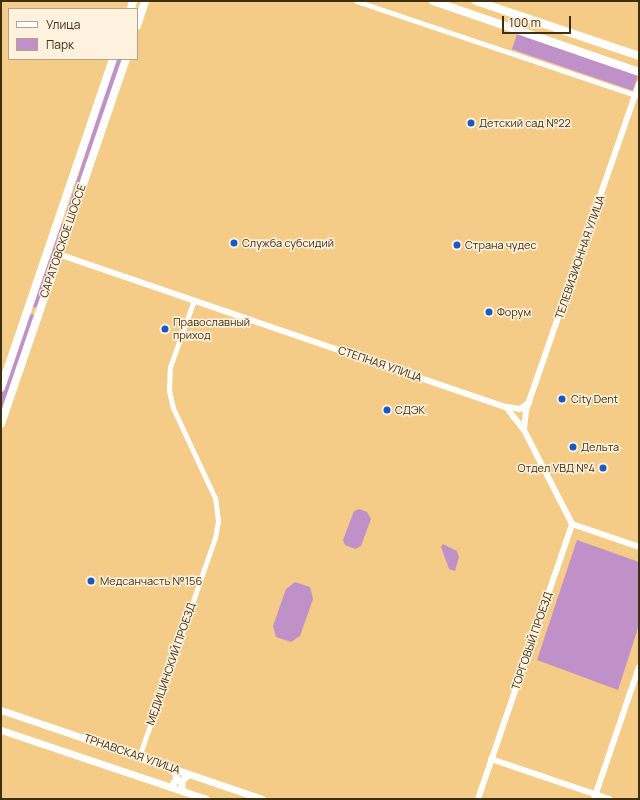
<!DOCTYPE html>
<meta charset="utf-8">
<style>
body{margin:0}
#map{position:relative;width:640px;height:800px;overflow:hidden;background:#f4cc88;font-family:Manrope,sans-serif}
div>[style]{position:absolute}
.green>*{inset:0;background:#c091c9;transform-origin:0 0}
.minor>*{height:5px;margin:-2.5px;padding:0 2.5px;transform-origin:2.5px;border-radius:2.5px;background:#fff}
.tertiary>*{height:6px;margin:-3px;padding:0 3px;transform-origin:3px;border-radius:3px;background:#fff}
.secondary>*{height:7px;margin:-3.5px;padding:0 3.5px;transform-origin:3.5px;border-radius:3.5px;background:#fff}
.primary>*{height:8px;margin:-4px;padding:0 4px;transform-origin:4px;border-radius:4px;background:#fff}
.dots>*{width:11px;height:11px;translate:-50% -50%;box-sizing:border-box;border:2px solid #fef2de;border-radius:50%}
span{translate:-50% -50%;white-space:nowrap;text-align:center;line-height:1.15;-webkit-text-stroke:3px #fef2de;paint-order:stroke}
.poi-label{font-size:11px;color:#3e2e12}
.left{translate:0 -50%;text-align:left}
.right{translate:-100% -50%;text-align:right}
.street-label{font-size:11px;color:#3e2e12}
.frame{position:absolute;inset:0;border:2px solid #3e2e12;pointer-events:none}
.legend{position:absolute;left:8px;top:8px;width:130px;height:52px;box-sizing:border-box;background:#fef2de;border:1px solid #b1a48c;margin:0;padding:5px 7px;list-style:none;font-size:12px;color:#3e2e12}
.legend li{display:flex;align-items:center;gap:8px;height:20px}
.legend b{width:20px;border:1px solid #b1a48c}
.scale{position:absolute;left:502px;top:16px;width:69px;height:18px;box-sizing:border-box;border:2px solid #3e2e12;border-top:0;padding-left:5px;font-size:12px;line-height:14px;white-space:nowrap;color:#3e2e12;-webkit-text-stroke:3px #fef2de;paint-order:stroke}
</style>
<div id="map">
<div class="green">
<i style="left:517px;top:34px;width:128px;height:16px;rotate:19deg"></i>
<i style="clip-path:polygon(116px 59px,123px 59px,69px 216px,65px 217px)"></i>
<i style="clip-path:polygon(62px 223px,65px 226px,38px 306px,34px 308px,33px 306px)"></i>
<i style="clip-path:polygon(32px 314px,34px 315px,1px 415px,1px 395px,28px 316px)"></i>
<i style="clip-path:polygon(359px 509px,367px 512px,371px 519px,361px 546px,355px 549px,345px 545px,343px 540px,354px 511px)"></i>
<i style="clip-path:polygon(577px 540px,639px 562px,639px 625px,618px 690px,537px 660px)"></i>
<i style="clip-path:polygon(443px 544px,457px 551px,459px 557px,455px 571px,449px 569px,441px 547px)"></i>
<i style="clip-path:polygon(295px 582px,310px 587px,313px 599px,300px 636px,291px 642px,276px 637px,273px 626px,286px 589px)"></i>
</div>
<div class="minor">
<i style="left:356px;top:1px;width:299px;rotate:18.6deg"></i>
<i style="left:139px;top:757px;width:232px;rotate:-70.9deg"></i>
<i style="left:215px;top:538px;width:17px;rotate:-80deg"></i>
<i style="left:218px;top:521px;width:23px;rotate:-97deg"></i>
<i style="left:215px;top:498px;width:99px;rotate:-115deg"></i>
<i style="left:173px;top:408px;width:17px;rotate:-103deg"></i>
<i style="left:169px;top:391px;width:24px;rotate:-88deg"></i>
<i style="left:170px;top:367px;width:71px;rotate:-70.3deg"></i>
</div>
<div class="tertiary">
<i style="left:58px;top:254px;width:473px;rotate:18.9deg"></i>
<i style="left:506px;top:407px;width:29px;rotate:52deg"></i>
<i style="left:524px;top:430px;width:106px;rotate:62.9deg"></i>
<i style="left:572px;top:524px;width:71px;rotate:18.9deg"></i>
<i style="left:508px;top:407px;width:12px;rotate:9deg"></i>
<i style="left:520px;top:409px;width:11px;rotate:-34deg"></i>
<i style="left:524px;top:429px;width:19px;rotate:-84deg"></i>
<i style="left:526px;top:410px;width:345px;rotate:-70.9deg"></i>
<i style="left:491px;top:759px;width:125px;rotate:18.7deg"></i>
<i style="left:478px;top:799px;width:291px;rotate:-71.1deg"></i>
<i style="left:594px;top:799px;width:139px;rotate:-71.2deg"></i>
</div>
<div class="secondary">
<i style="left:1px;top:710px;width:276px;rotate:18.8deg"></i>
<i style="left:1px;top:730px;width:216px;rotate:18.6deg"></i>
<i style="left:170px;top:787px;width:10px;rotate:-53deg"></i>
<i style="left:176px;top:779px;width:10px;rotate:-96deg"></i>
<i style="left:182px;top:791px;width:10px;rotate:-96deg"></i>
<i style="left:181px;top:781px;width:10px;rotate:-45deg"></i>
</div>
<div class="primary">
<i style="left:433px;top:1px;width:218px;rotate:19deg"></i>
<i style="left:476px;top:1px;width:172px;rotate:18.6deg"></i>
<i style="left:131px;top:9px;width:8px;rotate:-76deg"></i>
<i style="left:137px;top:26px;width:26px;rotate:-72deg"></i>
<i style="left:1px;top:388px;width:348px;rotate:-71.2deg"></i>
<i style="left:1px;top:424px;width:386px;rotate:-71.1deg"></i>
</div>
<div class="dots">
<i style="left:471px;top:123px;background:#1a59c5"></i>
<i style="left:234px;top:243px;background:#1a59c5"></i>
<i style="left:457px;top:245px;background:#1a59c5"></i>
<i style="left:489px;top:312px;background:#1a59c5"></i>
<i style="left:165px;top:329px;background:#1a59c5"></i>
<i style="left:562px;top:399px;background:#1a59c5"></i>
<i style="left:387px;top:410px;background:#1a59c5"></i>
<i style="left:573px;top:447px;background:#1a59c5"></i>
<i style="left:603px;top:468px;background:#1a59c5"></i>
<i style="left:91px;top:581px;background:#1a59c5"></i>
</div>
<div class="poi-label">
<span class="left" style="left:479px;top:123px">Детский сад №22</span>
<span class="left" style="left:242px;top:243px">Служба субсидий</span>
<span class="left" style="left:465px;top:245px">Страна чудес</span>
<span class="left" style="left:497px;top:312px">Форум</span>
<span class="left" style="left:173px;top:329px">Православный<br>приход</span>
<span class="left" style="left:571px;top:399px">City Dent</span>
<span class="left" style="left:395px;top:410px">СДЭК</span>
<span class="left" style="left:581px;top:447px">Дельта</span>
<span class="right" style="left:595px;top:468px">Отдел УВД №4</span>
<span class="left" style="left:100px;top:581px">Медсанчасть №156</span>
</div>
<div class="street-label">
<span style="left:63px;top:241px;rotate:-71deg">САРАТОВСКОЕ ШОССЕ</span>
<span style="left:580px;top:257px;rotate:-71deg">ТЕЛЕВИЗИОННАЯ УЛИЦА</span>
<span style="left:380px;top:364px;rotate:19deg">СТЕПНАЯ УЛИЦА</span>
<span style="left:532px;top:641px;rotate:-71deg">ТОРГОВЫЙ ПРОЕЗД</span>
<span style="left:171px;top:664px;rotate:-71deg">МЕДИЦИНСКИЙ ПРОЕЗД</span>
<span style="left:132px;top:754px;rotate:19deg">ТРНАВСКАЯ УЛИЦА</span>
</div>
<div class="frame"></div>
<ul class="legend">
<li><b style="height:5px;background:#fff"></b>Улица</li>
<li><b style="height:11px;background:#c091c9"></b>Парк</li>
</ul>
<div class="scale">100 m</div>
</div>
